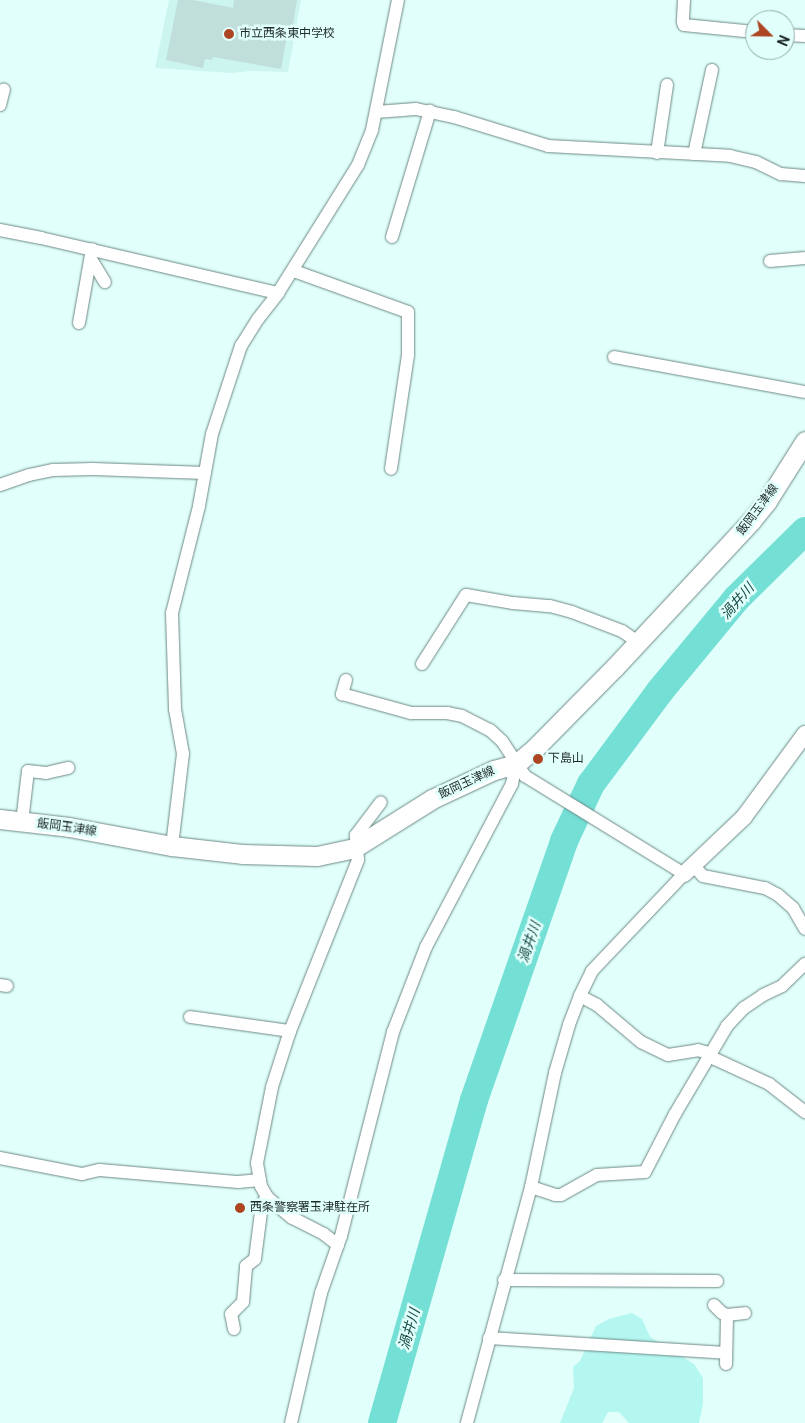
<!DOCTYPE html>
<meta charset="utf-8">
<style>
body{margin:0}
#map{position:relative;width:805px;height:1423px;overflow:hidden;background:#e1fffb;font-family:Roboto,"Noto Sans JP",sans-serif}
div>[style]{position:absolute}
.built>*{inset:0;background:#cdf5f0}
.green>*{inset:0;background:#b4f7f0}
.river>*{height:28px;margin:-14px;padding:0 14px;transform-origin:14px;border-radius:14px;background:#73dfd5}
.building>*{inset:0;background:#c0deda}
.roads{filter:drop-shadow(0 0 1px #6d8885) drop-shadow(0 0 1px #6d8885)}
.minor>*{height:12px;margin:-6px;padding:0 6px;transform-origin:6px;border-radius:6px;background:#fff}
.tertiary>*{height:16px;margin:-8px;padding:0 8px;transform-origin:8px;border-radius:8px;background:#fff}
.secondary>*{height:19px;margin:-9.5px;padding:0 9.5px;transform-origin:9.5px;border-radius:9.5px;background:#fff}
.dots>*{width:14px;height:14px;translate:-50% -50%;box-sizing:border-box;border:2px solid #e1fffb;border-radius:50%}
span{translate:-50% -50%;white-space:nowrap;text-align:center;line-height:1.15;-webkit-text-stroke:5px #e1fffb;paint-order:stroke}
.poi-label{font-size:12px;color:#1f2a29}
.left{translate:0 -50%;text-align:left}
.street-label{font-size:12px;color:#1f2a29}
.water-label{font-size:14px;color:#194a46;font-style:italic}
.north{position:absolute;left:745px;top:10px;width:50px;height:50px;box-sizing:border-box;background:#e1fffb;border:1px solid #93aaa7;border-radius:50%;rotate:113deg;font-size:14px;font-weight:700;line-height:20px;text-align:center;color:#1f2a29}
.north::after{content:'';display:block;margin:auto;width:18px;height:22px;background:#ad4523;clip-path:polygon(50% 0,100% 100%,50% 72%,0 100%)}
</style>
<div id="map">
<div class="built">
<i style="clip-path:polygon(169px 0,301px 0,288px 72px,250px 71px,232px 73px,155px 68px)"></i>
</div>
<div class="green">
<i style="clip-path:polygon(632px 1313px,642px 1319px,650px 1337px,694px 1364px,703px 1378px,703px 1404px,699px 1423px,629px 1423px,619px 1412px,608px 1412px,602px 1423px,560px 1423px,574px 1388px,573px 1367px,580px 1361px,596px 1326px,609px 1319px)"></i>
</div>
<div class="river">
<i style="left:382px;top:1423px;width:336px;rotate:-74.1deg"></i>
<i style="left:474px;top:1100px;width:274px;rotate:-70.8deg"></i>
<i style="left:564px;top:841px;width:63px;rotate:-64.7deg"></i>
<i style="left:591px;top:784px;width:116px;rotate:-53.4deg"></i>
<i style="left:660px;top:691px;width:119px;rotate:-50.4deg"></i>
<i style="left:736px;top:599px;width:97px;rotate:-44.6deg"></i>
</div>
<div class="building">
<i style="clip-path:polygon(178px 0,193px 0,233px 8px,234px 0,297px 0,291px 37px,287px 36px,281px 69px,213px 57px,212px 60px,205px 59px,203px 68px,166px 60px)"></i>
</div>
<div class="roads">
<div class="minor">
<i style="left:684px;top:0;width:22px;rotate:93deg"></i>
<i style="left:683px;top:22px;width:3px;rotate:72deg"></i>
<i style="left:684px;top:25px;width:71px;rotate:5.6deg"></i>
<i style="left:785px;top:35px;width:20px;rotate:3deg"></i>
<i style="left:0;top:105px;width:16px;rotate:-76deg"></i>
<i style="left:376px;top:112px;width:40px;rotate:-4.3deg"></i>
<i style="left:416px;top:109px;width:39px;rotate:12deg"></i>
<i style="left:454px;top:117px;width:98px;rotate:17.1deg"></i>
<i style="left:548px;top:146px;width:182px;rotate:3.1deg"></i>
<i style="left:730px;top:156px;width:27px;rotate:13deg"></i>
<i style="left:756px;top:162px;width:28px;rotate:26deg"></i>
<i style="left:781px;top:174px;width:24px;rotate:5deg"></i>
<i style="left:657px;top:153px;width:69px;rotate:-81.6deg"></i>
<i style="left:694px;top:154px;width:86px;rotate:-77.9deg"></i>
<i style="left:0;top:230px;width:42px;rotate:11deg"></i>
<i style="left:41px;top:238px;width:243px;rotate:13.1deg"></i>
<i style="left:278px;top:293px;width:151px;rotate:-58deg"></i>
<i style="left:358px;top:165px;width:38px;rotate:-68deg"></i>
<i style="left:372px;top:130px;width:133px;rotate:-78.7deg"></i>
<i style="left:392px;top:237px;width:132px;rotate:-73.2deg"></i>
<i style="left:91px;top:259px;width:27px;rotate:59deg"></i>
<i style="left:770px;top:261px;width:35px;rotate:-5deg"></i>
<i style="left:294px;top:271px;width:121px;rotate:19.8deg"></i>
<i style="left:408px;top:312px;width:43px;rotate:90deg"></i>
<i style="left:408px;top:355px;width:115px;rotate:98.5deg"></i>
<i style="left:79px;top:323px;width:75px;rotate:-80deg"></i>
<i style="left:614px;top:357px;width:194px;rotate:10.4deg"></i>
<i style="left:0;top:485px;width:31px;rotate:-19deg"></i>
<i style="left:29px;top:475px;width:25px;rotate:-12deg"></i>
<i style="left:53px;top:470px;width:40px;rotate:-1.4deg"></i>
<i style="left:93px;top:469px;width:112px;rotate:2deg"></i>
<i style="left:422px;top:664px;width:82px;rotate:-57.5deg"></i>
<i style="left:466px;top:595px;width:48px;rotate:9.7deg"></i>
<i style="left:513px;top:603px;width:37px;rotate:5deg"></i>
<i style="left:550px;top:606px;width:23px;rotate:15deg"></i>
<i style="left:572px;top:612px;width:53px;rotate:20.8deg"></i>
<i style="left:622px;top:631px;width:19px;rotate:35deg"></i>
<i style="left:346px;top:680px;width:15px;rotate:106deg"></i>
<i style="left:342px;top:694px;width:72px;rotate:15.4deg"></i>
<i style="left:411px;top:713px;width:36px"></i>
<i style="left:447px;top:713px;width:15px;rotate:11deg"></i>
<i style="left:462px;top:716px;width:31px;rotate:27deg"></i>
<i style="left:490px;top:730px;width:16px;rotate:43deg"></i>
<i style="left:502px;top:741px;width:42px;rotate:56.7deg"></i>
<i style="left:525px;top:776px;width:187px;rotate:31.6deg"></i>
<i style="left:684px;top:874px;width:134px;rotate:133.5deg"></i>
<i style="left:592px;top:971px;width:28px;rotate:116deg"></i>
<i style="left:580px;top:996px;width:31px;rotate:111deg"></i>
<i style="left:569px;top:1025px;width:50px;rotate:106.3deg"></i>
<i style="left:555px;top:1073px;width:116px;rotate:101.9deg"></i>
<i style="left:531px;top:1187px;width:245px;rotate:105.2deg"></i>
<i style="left:22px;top:822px;width:51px;rotate:-83.3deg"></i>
<i style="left:28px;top:771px;width:18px;rotate:6deg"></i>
<i style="left:46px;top:773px;width:23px;rotate:-13deg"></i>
<i style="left:172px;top:846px;width:93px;rotate:-83.2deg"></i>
<i style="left:183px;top:754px;width:46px;rotate:-100.1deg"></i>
<i style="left:175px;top:709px;width:96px;rotate:-91.8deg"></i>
<i style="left:172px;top:613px;width:110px;rotate:-75.8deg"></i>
<i style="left:199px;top:506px;width:73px;rotate:-79.8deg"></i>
<i style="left:212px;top:434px;width:93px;rotate:-71.8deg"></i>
<i style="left:241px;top:346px;width:32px;rotate:-58deg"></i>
<i style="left:258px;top:319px;width:33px;rotate:-52deg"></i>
<i style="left:694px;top:866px;width:13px;rotate:48deg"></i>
<i style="left:703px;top:876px;width:63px;rotate:11deg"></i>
<i style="left:765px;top:888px;width:15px;rotate:28deg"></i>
<i style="left:778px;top:895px;width:20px;rotate:41deg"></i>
<i style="left:793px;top:908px;width:24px;rotate:60deg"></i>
<i style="left:0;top:985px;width:7px;rotate:8deg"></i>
<i style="left:580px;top:996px;width:19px;rotate:28deg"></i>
<i style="left:597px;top:1005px;width:57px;rotate:40.1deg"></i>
<i style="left:641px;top:1042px;width:30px;rotate:26deg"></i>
<i style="left:668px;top:1055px;width:30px;rotate:-9deg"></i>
<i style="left:698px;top:1050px;width:7px;rotate:16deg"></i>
<i style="left:705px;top:1052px;width:12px;rotate:35deg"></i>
<i style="left:715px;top:1059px;width:60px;rotate:24.8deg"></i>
<i style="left:769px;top:1084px;width:46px;rotate:37.9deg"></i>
<i style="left:190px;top:1017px;width:101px;rotate:8deg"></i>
<i style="left:0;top:1158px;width:84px;rotate:11deg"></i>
<i style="left:82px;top:1174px;width:18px;rotate:-13deg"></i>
<i style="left:100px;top:1170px;width:139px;rotate:5deg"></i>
<i style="left:238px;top:1182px;width:22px;rotate:-5deg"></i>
<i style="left:531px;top:1187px;width:25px;rotate:18deg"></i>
<i style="left:555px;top:1195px;width:6px"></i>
<i style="left:561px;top:1195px;width:41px;rotate:-29.1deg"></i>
<i style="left:597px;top:1175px;width:48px;rotate:-3.6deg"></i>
<i style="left:645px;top:1172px;width:65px;rotate:-62.7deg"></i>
<i style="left:675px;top:1114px;width:102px;rotate:-59.4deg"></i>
<i style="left:727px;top:1026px;width:25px;rotate:-47deg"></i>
<i style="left:744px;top:1008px;width:23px;rotate:-34deg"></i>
<i style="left:763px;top:995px;width:21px;rotate:-25deg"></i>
<i style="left:782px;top:986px;width:32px;rotate:-44deg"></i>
<i style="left:338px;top:1245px;width:18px;rotate:-142deg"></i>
<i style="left:324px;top:1234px;width:36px;rotate:-153deg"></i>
<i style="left:292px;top:1218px;width:33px;rotate:-140deg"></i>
<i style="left:267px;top:1197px;width:13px;rotate:-119deg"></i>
<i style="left:261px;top:1186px;width:23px;rotate:-100deg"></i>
<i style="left:257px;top:1163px;width:77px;rotate:-78.8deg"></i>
<i style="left:272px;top:1087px;width:59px;rotate:-72.2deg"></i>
<i style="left:290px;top:1031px;width:184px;rotate:-68.3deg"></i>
<i style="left:358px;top:860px;width:25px;rotate:-95deg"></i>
<i style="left:356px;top:835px;width:41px;rotate:-52.9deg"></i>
<i style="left:504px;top:1280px;width:213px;rotate:0.3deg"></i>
<i style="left:714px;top:1305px;width:11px;rotate:45deg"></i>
<i style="left:722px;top:1313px;width:5px;rotate:22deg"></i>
<i style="left:727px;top:1315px;width:18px;rotate:-6deg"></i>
<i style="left:234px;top:1329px;width:15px;rotate:-101deg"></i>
<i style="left:231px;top:1314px;width:17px;rotate:-45deg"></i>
<i style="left:243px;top:1302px;width:36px;rotate:-85deg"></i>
<i style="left:246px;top:1266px;width:11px;rotate:-38deg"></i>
<i style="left:255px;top:1259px;width:55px;rotate:-82.7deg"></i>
<i style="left:262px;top:1204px;width:9px;rotate:-54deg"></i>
<i style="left:489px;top:1338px;width:237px;rotate:3.6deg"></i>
<i style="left:726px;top:1364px;width:49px;rotate:-88.8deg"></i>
<i style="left:291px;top:1423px;width:133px;rotate:-77deg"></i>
<i style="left:321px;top:1293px;width:60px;rotate:-70.7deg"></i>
<i style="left:341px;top:1236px;width:211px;rotate:-75.7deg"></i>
<i style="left:393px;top:1032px;width:91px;rotate:-68.8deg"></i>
<i style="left:426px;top:947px;width:184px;rotate:-62.2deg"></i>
<i style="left:512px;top:784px;width:20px;rotate:-79deg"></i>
</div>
<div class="tertiary">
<i style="left:684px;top:874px;width:83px;rotate:-43.5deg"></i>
<i style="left:744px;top:817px;width:103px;rotate:-53.7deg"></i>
</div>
<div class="secondary">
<i style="left:0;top:819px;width:69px;rotate:6.6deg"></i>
<i style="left:69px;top:827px;width:105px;rotate:10.5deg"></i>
<i style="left:172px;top:846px;width:70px;rotate:6.5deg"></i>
<i style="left:242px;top:854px;width:75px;rotate:1.5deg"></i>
<i style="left:317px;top:856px;width:38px;rotate:-12deg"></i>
<i style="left:354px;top:848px;width:92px;rotate:-32.1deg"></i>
<i style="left:432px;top:799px;width:68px;rotate:-25.1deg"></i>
<i style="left:494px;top:770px;width:23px;rotate:-15deg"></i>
<i style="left:516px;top:764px;width:26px;rotate:-40deg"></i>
<i style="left:536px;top:747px;width:111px;rotate:-45.4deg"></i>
<i style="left:614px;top:668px;width:201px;rotate:-47deg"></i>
<i style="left:751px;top:521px;width:26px;rotate:-51deg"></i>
<i style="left:767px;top:501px;width:71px;rotate:-57.7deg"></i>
</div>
</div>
<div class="dots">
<i style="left:229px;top:34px;background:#ad4523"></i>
<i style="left:538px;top:759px;background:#ad4523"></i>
<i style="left:240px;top:1208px;background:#ad4523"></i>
</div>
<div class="poi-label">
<span class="left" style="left:239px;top:34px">市立西条東中学校</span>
<span class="left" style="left:548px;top:759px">下島山</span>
<span class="left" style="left:250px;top:1208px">西条警察署玉津駐在所</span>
</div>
<div class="street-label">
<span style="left:758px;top:510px;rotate:-53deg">飯岡玉津線</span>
<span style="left:467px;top:783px;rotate:-25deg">飯岡玉津線</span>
<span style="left:67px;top:828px;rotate:8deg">飯岡玉津線</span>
</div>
<div class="water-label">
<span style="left:737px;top:601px;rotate:-48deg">渦井川</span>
<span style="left:529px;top:942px;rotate:-71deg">渦井川</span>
<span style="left:409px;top:1329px;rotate:-74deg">渦井川</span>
</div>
<div class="north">N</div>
</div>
